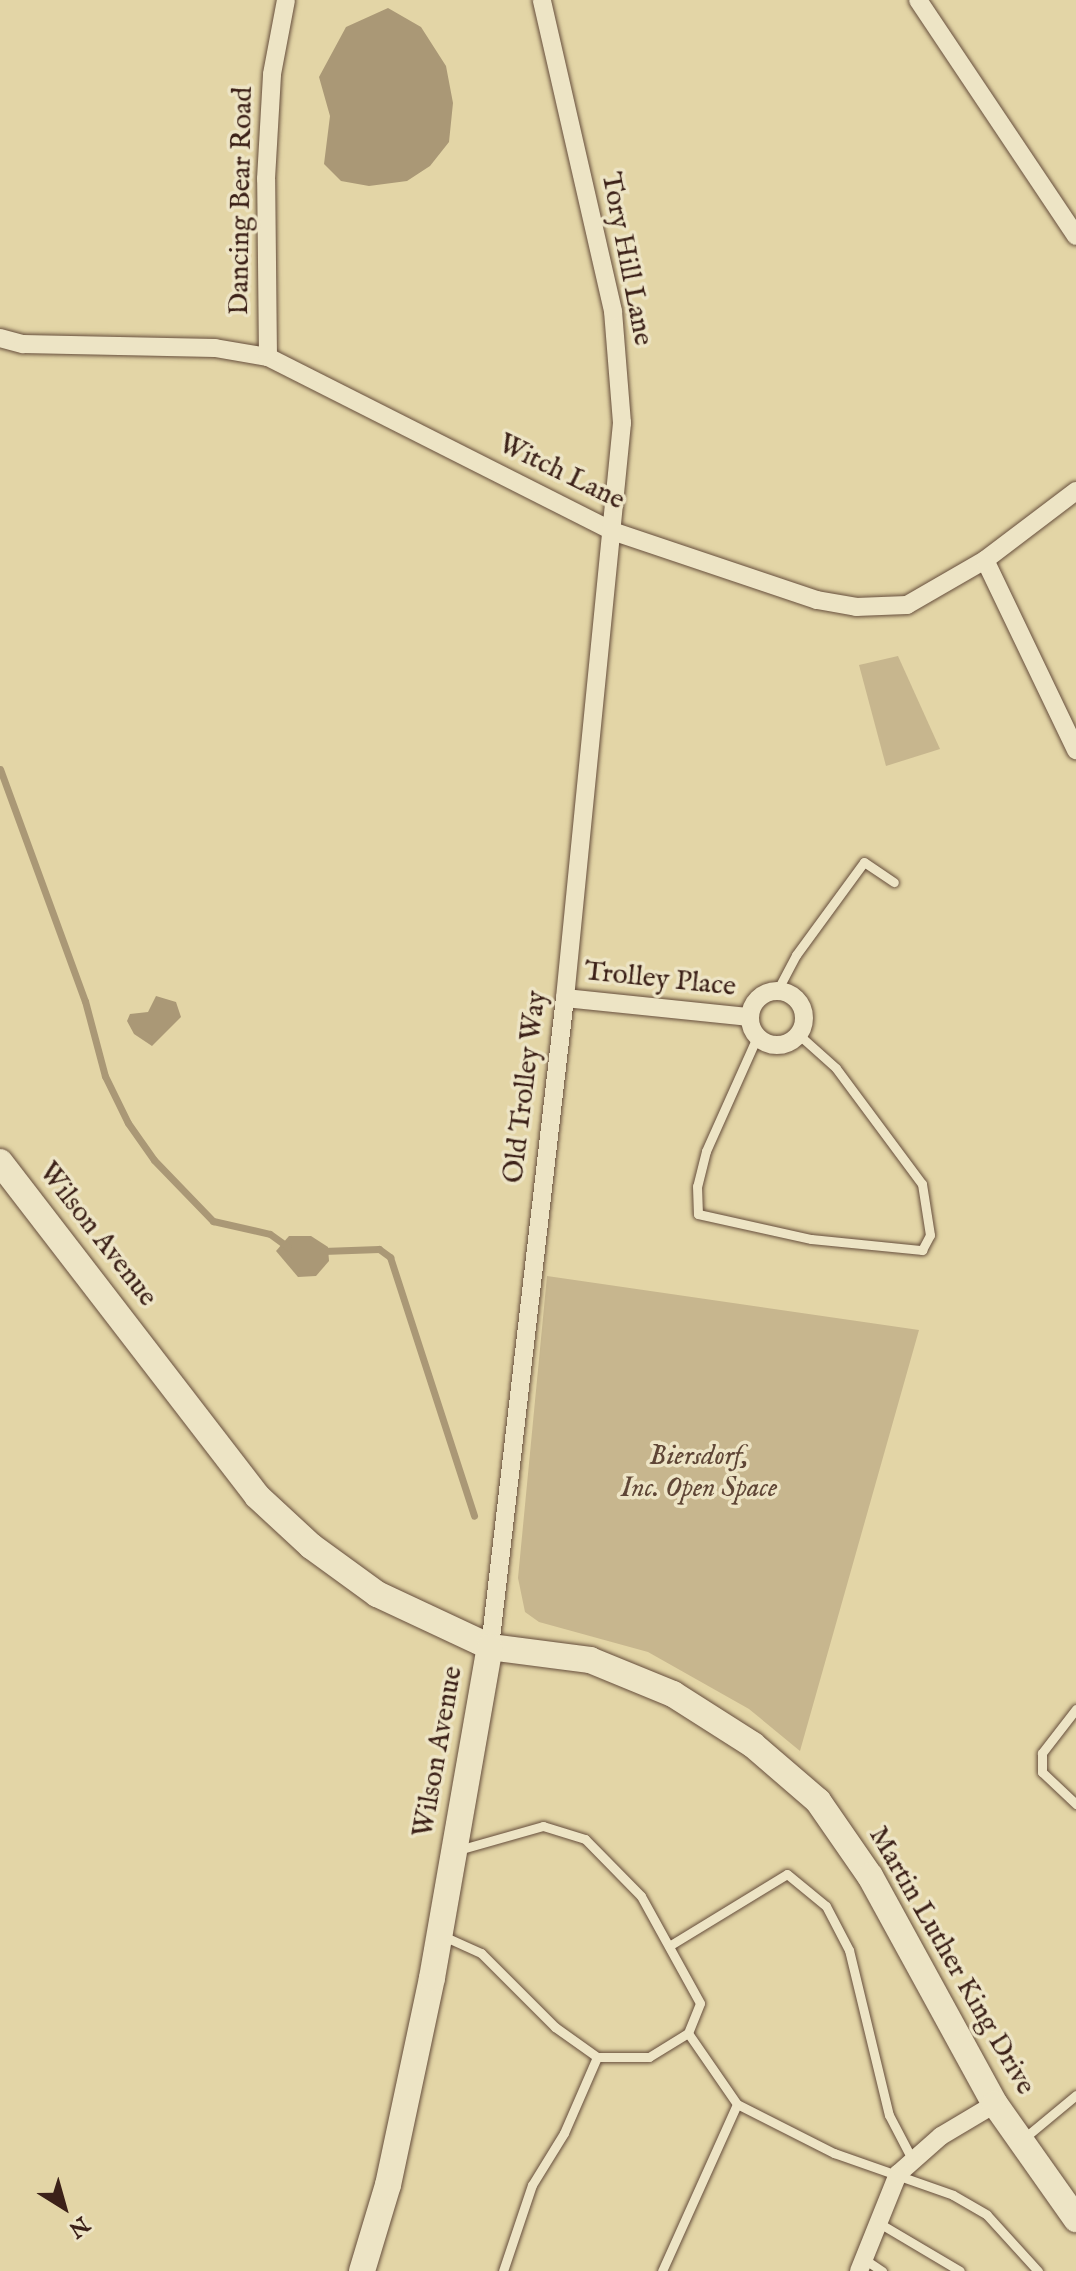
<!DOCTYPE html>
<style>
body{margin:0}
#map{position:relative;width:1076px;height:2271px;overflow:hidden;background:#e3d5a6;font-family:"IM FELL English",serif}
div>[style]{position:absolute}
.green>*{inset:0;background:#c7b68e}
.water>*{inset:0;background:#aa9876}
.stream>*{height:7px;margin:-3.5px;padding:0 3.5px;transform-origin:3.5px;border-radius:3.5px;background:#aa9876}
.roads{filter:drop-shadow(0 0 2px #664e3c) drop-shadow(0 0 2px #664e3c)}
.service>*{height:9px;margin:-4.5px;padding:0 4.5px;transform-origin:4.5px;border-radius:4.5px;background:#ede4c5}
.minor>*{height:18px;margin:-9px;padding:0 9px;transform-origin:9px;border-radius:9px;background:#ede4c5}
.minor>.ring{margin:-9px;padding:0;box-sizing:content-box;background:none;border:18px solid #ede4c5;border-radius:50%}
.secondary>*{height:26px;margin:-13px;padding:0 13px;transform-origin:13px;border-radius:13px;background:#ede4c5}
span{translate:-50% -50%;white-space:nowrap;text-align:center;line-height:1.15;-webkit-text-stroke:7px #ede4c5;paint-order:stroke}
.street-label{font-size:28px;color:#3c2118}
.park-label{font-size:28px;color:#5f4636;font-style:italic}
.north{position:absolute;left:24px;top:2167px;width:80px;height:80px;-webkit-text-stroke:6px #ede4c5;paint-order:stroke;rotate:143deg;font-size:22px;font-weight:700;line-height:32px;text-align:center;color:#3c2118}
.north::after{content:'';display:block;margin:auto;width:28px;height:36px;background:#3c2118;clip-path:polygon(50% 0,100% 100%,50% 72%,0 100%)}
</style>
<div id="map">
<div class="green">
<i style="clip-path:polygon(898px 656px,940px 749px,886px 766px,859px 665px)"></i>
<i style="clip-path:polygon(547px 1276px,919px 1330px,800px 1751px,749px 1709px,648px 1652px,539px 1622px,525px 1612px,518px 1578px)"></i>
</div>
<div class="water">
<i style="clip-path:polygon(388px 8px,421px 27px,446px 66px,453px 103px,449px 142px,430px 166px,407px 181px,369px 186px,341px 181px,324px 164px,330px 116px,319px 77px,346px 27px)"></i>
<i style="clip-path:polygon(156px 996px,176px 1002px,181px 1017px,152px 1046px,134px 1034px,127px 1021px,130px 1014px,148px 1012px)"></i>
<i style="clip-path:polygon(289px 1236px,311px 1236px,328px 1247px,329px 1261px,316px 1276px,298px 1277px,276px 1251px)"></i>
</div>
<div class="stream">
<i style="left:0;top:769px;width:247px;rotate:69.9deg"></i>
<i style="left:85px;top:1001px;width:78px;rotate:75.1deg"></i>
<i style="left:105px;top:1076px;width:52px;rotate:63.9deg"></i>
<i style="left:128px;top:1123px;width:45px;rotate:54.9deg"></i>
<i style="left:154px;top:1160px;width:85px;rotate:46deg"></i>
<i style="left:213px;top:1221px;width:58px;rotate:12.8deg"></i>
<i style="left:270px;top:1234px;width:22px;rotate:36deg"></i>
<i style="left:323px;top:1251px;width:56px;rotate:-2deg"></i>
<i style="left:379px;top:1249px;width:14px;rotate:36deg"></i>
<i style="left:390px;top:1257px;width:272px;rotate:72deg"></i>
</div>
<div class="roads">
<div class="service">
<i style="left:777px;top:991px;width:41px;rotate:-62.2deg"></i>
<i style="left:796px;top:955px;width:115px;rotate:-53.8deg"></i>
<i style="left:864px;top:862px;width:36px;rotate:34deg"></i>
<i style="left:757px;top:1037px;width:125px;rotate:114.1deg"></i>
<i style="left:706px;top:1151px;width:36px;rotate:104deg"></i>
<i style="left:697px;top:1186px;width:28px;rotate:88deg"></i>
<i style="left:698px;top:1214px;width:116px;rotate:12.5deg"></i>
<i style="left:811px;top:1239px;width:112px;rotate:5.7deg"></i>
<i style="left:922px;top:1250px;width:17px;rotate:-62deg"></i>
<i style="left:930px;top:1235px;width:52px;rotate:-98.9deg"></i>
<i style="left:922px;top:1184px;width:144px;rotate:-126.6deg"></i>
<i style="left:836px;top:1068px;width:51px;rotate:-138.2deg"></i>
<i style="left:1076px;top:1709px;width:56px;rotate:127.7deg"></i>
<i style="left:1042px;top:1753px;width:19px;rotate:90deg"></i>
<i style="left:1042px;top:1772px;width:47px;rotate:43.3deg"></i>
<i style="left:441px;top:1935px;width:44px;rotate:24.2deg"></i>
<i style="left:481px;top:1953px;width:105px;rotate:45deg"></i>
<i style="left:555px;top:2027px;width:52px;rotate:35.5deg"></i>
<i style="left:597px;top:2057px;width:52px"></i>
<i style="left:649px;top:2057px;width:46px;rotate:-31.6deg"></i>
<i style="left:688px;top:2033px;width:32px;rotate:-68deg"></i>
<i style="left:700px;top:2003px;width:122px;rotate:-118.9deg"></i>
<i style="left:641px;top:1896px;width:80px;rotate:-134.5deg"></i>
<i style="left:585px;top:1839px;width:44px;rotate:-162.8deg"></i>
<i style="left:543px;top:1826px;width:88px;rotate:164.2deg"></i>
<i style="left:669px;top:1946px;width:138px;rotate:-31.4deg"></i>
<i style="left:787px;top:1874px;width:50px;rotate:39.4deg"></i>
<i style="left:826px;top:1906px;width:50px;rotate:62.4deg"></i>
<i style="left:849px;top:1950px;width:170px;rotate:76.4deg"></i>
<i style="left:889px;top:2115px;width:52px;rotate:62.4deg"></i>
<i style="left:737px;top:2104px;width:109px;rotate:26.8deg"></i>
<i style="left:834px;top:2153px;width:126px;rotate:19.4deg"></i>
<i style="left:953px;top:2195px;width:39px;rotate:30deg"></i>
<i style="left:987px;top:2215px;width:76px;rotate:47.7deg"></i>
<i style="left:1023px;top:2139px;width:69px;rotate:-39.7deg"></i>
<i style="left:879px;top:2223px;width:94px;rotate:30.7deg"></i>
<i style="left:864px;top:2259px;width:22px;rotate:34deg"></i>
<i style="left:503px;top:2271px;width:91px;rotate:-71.4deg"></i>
<i style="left:532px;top:2185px;width:61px;rotate:-58.4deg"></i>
<i style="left:564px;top:2133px;width:83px;rotate:-66.5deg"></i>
<i style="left:662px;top:2271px;width:183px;rotate:-65.8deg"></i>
<i style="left:737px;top:2104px;width:86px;rotate:-124.6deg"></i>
</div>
<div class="minor">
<i style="left:918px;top:0;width:284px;rotate:56.2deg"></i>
<i style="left:0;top:338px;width:24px;rotate:15deg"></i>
<i style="left:23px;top:344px;width:192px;rotate:1.2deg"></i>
<i style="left:215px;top:348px;width:54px;rotate:9.6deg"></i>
<i style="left:268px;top:357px;width:389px;rotate:26.8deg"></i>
<i style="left:615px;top:532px;width:213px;rotate:18.6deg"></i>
<i style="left:817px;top:600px;width:40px;rotate:10deg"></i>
<i style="left:856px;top:607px;width:51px;rotate:-2.2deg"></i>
<i style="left:907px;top:605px;width:90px;rotate:-30deg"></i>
<i style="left:985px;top:560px;width:114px;rotate:-37.2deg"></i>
<i style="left:268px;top:357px;width:178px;rotate:-90.6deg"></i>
<i style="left:266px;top:179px;width:105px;rotate:-86.7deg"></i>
<i style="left:272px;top:74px;width:75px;rotate:-79.3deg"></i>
<i style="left:985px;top:560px;width:211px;rotate:64.4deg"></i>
<i class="ring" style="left:750px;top:991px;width:36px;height:36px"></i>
<i style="left:565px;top:998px;width:186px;rotate:5.9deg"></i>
<i style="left:490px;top:1647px;width:653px;rotate:-83.41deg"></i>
<i style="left:565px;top:998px;width:578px;rotate:-84.34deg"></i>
<i style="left:622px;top:423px;width:112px;rotate:-94.6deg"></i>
<i style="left:613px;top:311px;width:319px;rotate:-102.9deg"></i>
<i style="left:859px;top:2271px;width:105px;rotate:-68.1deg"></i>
<i style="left:898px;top:2174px;width:57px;rotate:-41.5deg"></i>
<i style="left:941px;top:2136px;width:63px;rotate:-30.7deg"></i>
</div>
<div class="secondary">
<i style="left:0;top:1162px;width:421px;rotate:52.4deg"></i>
<i style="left:257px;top:1496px;width:74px;rotate:42.8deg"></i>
<i style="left:311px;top:1546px;width:82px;rotate:36deg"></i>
<i style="left:377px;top:1594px;width:125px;rotate:25.1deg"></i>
<i style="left:490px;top:1647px;width:101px;rotate:7.4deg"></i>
<i style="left:590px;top:1660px;width:90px;rotate:22.3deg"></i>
<i style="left:673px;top:1694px;width:95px;rotate:32.5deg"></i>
<i style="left:753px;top:1745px;width:86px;rotate:40.7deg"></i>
<i style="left:818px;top:1801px;width:91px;rotate:55.3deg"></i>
<i style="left:870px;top:1876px;width:260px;rotate:61.3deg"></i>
<i style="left:995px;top:2104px;width:141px;rotate:54.8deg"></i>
<i style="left:362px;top:2271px;width:90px;rotate:-73.2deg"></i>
<i style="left:388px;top:2185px;width:212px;rotate:-78deg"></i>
<i style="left:432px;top:1978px;width:336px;rotate:-80.1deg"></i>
</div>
</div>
<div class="street-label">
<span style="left:242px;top:201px;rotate:-89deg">Dancing Bear Road</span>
<span style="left:626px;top:259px;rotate:79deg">Tory Hill Lane</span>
<span style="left:561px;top:473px;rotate:26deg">Witch Lane</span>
<span style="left:660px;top:980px;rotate:6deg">Trolley Place</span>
<span style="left:526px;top:1087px;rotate:-83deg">Old Trolley Way</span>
<span style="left:97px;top:1235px;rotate:52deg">Wilson Avenue</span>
<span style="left:439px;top:1752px;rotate:-80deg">Wilson Avenue</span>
<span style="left:951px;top:1961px;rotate:60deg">Martin Luther King Drive</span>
</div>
<div class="park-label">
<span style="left:699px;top:1473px">Biersdorf,<br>Inc. Open Space</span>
</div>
<div class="north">N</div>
</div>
